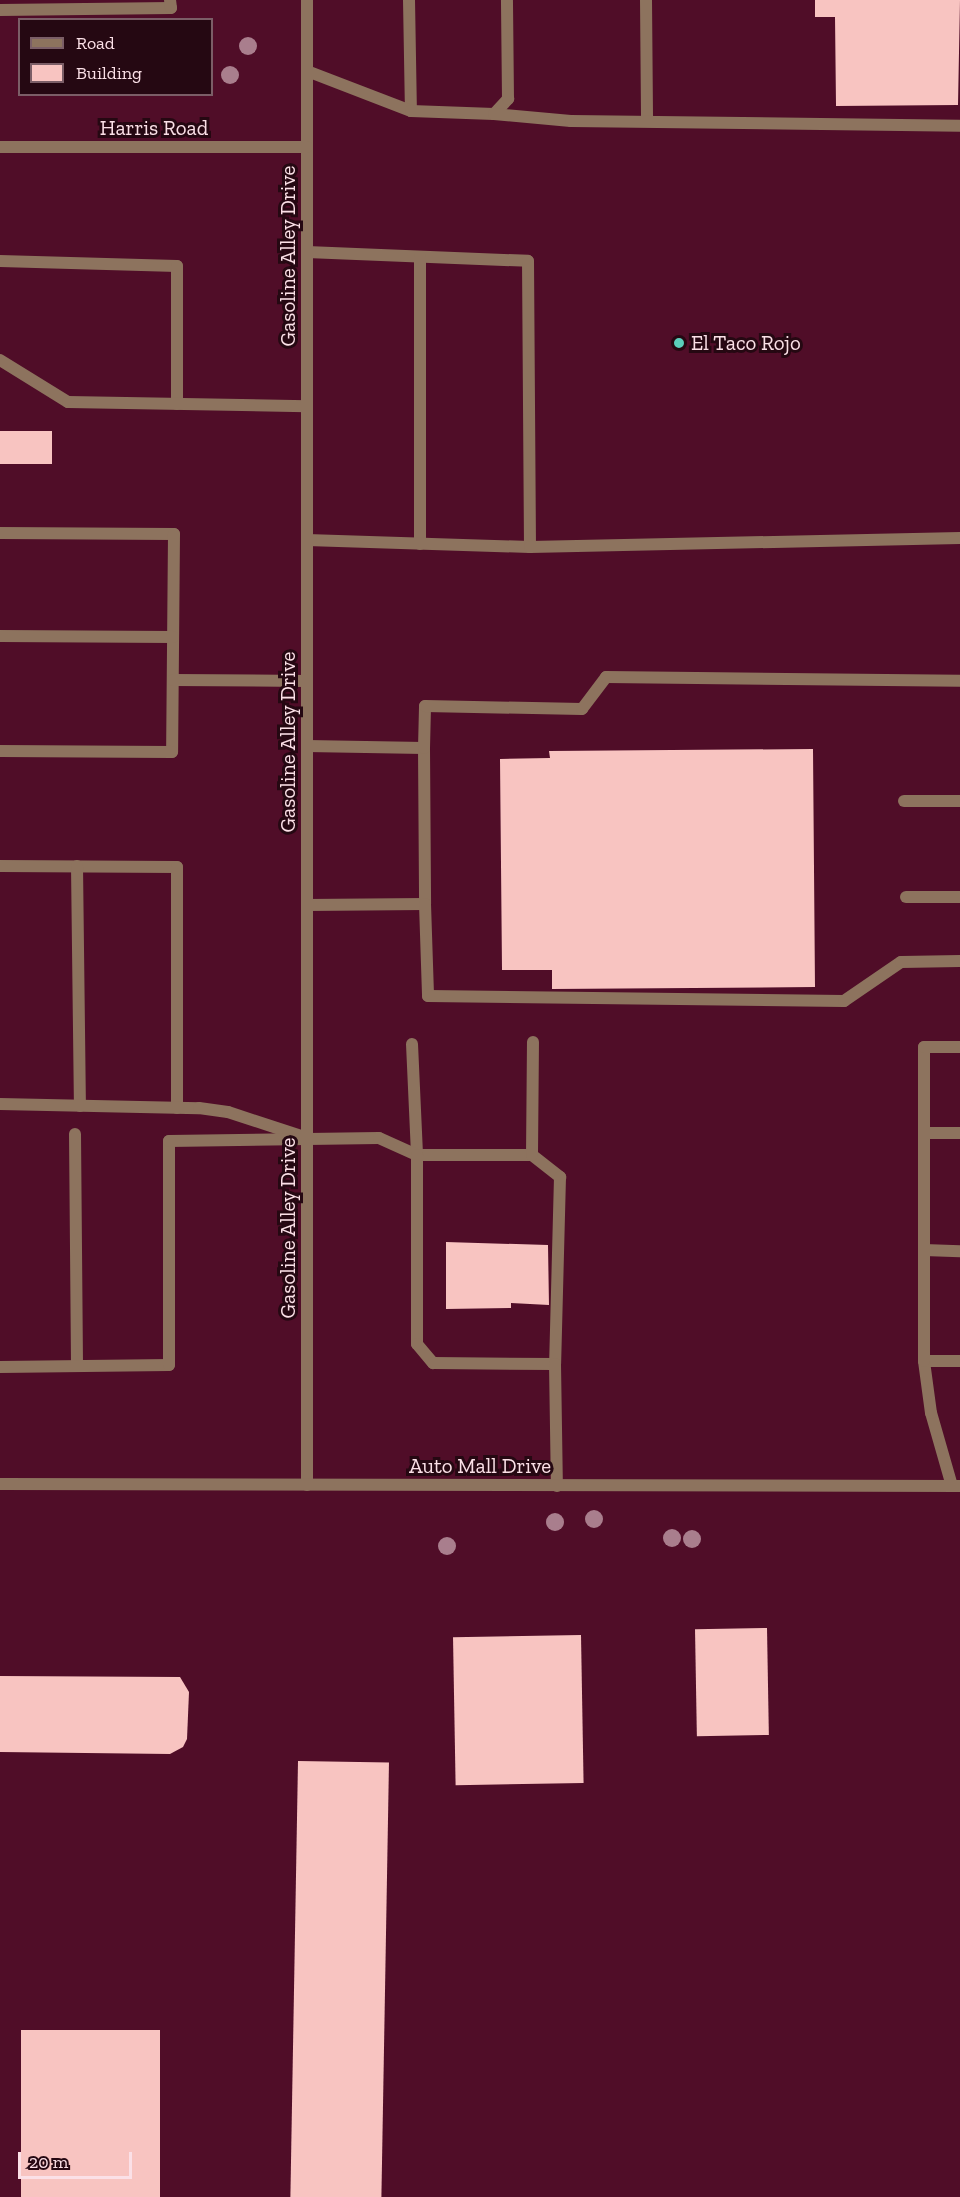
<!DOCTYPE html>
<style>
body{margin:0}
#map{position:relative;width:960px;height:2197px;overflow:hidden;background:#500d28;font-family:"Zilla Slab",serif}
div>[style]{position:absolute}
.building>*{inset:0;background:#f8c4c1;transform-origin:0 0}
.lane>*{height:12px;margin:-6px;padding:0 6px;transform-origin:6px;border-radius:6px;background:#8d735e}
.street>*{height:12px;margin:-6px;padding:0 6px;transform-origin:6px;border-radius:6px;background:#8d735e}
.trees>*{width:18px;height:18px;margin:-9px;border-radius:50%;background:#a97e8d}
.dots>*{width:16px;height:16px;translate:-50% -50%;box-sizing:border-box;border:3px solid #250812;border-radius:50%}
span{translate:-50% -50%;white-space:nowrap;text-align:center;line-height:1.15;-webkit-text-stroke:6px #250812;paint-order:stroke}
.street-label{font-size:21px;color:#fbe0e7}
.poi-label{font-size:21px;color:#fbe0e7}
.left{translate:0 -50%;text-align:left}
.legend{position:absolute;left:18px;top:18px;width:195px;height:78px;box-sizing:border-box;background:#250812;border:2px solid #7b5e67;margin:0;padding:8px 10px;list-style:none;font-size:18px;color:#fbe0e7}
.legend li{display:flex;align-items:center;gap:12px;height:30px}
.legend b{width:30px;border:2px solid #7b5e67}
.scale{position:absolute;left:18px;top:2152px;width:114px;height:27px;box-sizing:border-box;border:3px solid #fbe0e7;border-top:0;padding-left:8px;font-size:18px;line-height:21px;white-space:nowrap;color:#fbe0e7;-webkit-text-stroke:4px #250812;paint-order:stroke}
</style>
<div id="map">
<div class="building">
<i style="clip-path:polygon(815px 0,960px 0,958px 105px,836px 106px,835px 17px,815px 17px)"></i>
<i style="left:0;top:431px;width:52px;height:33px"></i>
<i style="clip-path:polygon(813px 749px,815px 987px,552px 989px,552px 970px,502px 970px,500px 759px,550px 758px,549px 751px)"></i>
<i style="clip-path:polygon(446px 1242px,548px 1245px,549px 1305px,511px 1303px,511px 1308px,446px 1309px)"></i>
<i style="left:767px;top:1628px;width:107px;height:72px;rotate:89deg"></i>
<i style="left:581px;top:1635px;width:148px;height:128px;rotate:89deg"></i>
<i style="clip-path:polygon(0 1676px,180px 1677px,189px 1692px,187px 1739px,183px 1747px,170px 1754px,0 1752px)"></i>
<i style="left:298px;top:1761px;width:91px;height:436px;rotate:1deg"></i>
<i style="left:21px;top:2030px;width:139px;height:167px"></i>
</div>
<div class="lane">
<i style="left:409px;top:0;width:111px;rotate:89deg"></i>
<i style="left:646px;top:0;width:121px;rotate:89.5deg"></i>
<i style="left:0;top:10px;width:171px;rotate:-0.7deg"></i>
<i style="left:171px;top:8px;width:8px;rotate:-97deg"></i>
<i style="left:307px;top:71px;width:111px;rotate:21deg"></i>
<i style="left:411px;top:111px;width:83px;rotate:2.1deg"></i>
<i style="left:494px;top:114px;width:21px;rotate:-47deg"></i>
<i style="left:508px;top:99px;width:99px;rotate:-90.6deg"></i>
<i style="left:494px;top:114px;width:77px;rotate:5.2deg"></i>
<i style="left:571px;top:121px;width:389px;rotate:0.7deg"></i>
<i style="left:307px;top:252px;width:221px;rotate:2.3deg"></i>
<i style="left:528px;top:261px;width:286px;rotate:89.6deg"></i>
<i style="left:420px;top:257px;width:287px;rotate:90deg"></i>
<i style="left:0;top:261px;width:177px;rotate:1.6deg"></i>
<i style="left:177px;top:266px;width:138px;rotate:90deg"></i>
<i style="left:0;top:360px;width:80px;rotate:31.7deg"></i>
<i style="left:68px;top:402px;width:239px;rotate:1deg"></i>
<i style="left:0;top:533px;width:174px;rotate:0.3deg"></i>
<i style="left:174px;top:534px;width:218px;rotate:90.5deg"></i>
<i style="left:172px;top:752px;width:172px;rotate:-179.7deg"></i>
<i style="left:307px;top:540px;width:223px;rotate:1.8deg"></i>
<i style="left:530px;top:547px;width:430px;rotate:-1.2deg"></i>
<i style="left:0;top:636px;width:173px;rotate:0.3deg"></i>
<i style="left:173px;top:680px;width:134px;rotate:0.4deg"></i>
<i style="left:307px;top:746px;width:117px;rotate:1deg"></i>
<i style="left:424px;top:748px;width:156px;rotate:89.6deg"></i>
<i style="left:425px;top:904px;width:118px;rotate:179.5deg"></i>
<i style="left:424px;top:748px;width:42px;rotate:-88.6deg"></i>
<i style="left:425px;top:706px;width:157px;rotate:1.1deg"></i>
<i style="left:582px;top:709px;width:40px;rotate:-53deg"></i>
<i style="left:606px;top:677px;width:354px;rotate:0.6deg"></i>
<i style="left:904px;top:801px;width:56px"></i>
<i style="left:0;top:866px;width:177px;rotate:0.3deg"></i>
<i style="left:177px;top:867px;width:241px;rotate:90deg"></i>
<i style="left:77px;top:866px;width:240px;rotate:89.3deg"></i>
<i style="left:906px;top:897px;width:54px"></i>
<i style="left:425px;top:904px;width:92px;rotate:88.1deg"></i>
<i style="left:428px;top:996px;width:416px;rotate:0.7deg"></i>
<i style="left:844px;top:1001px;width:69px;rotate:-34.4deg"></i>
<i style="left:901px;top:962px;width:59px;rotate:-1deg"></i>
<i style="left:412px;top:1044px;width:111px;rotate:87.4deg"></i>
<i style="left:417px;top:1155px;width:115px"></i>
<i style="left:532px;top:1155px;width:36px;rotate:38deg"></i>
<i style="left:560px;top:1177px;width:187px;rotate:91.5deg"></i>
<i style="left:0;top:1104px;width:199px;rotate:1.2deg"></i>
<i style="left:199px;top:1108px;width:29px;rotate:8deg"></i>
<i style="left:228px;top:1112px;width:77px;rotate:18.2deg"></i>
<i style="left:924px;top:1133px;width:36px"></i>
<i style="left:75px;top:1134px;width:232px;rotate:89.5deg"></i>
<i style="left:532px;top:1155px;width:113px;rotate:-89.5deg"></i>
<i style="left:924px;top:1250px;width:36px;rotate:2deg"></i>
<i style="left:924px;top:1361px;width:36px"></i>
<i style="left:0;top:1367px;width:169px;rotate:-0.7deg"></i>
<i style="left:169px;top:1365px;width:224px;rotate:-90deg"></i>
<i style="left:169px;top:1141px;width:210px;rotate:-0.8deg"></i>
<i style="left:379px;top:1138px;width:42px;rotate:24.1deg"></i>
<i style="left:417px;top:1155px;width:189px;rotate:90deg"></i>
<i style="left:417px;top:1344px;width:25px;rotate:50deg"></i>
<i style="left:433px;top:1363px;width:122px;rotate:0.5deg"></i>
<i style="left:555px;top:1364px;width:122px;rotate:89.1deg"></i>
<i style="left:952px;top:1486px;width:76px;rotate:-106deg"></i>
<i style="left:931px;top:1413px;width:52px;rotate:-97.7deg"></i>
<i style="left:924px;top:1361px;width:314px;rotate:-90deg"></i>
<i style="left:924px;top:1047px;width:36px"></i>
</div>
<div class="street">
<i style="left:307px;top:0;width:1485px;rotate:90deg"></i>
<i style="left:0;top:147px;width:307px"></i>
<i style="left:0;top:1484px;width:960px;rotate:0.12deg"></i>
</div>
<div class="trees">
<i style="left:248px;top:46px"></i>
<i style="left:230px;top:75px"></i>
<i style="left:594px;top:1519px"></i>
<i style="left:555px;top:1522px"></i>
<i style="left:672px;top:1538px"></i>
<i style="left:692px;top:1539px"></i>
<i style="left:447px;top:1546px"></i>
</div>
<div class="dots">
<i style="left:679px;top:343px;background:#5bcebb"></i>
</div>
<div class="street-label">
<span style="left:154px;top:128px">Harris Road</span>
<span style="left:288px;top:256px;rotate:-90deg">Gasoline Alley Drive</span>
<span style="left:288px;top:742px;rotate:-90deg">Gasoline Alley Drive</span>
<span style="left:288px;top:1228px;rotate:-90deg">Gasoline Alley Drive</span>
<span style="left:480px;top:1466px">Auto Mall Drive</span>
</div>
<div class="poi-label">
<span class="left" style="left:691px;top:343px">El Taco Rojo</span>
</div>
<ul class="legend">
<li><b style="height:8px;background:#8d735e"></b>Road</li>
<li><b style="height:16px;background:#f8c4c1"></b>Building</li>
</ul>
<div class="scale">20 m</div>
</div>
